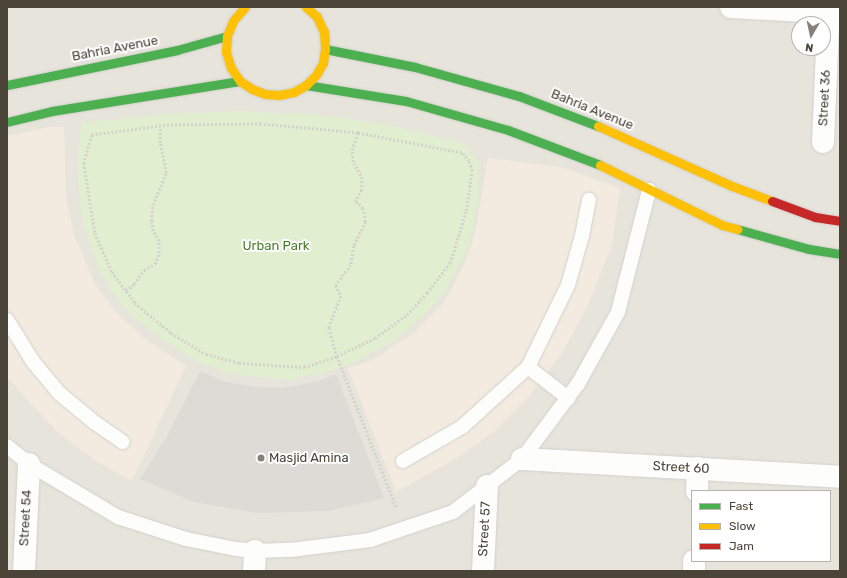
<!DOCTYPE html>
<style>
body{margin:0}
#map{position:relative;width:847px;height:578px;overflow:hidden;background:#f4f2ee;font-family:Rubik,sans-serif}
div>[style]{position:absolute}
.residential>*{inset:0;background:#e7e4dc}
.commercial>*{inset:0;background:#f3ebdf}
.green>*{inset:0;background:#e1eecf}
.building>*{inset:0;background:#dedbd6}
.path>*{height:2.5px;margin-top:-1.25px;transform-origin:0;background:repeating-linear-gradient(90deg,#d3d2cc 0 2px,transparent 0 4px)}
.roads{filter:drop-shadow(0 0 1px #d2d0cb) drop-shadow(0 0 1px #d2d0cb)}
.lane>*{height:14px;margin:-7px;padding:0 7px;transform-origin:7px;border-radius:7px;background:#fdfdfc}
.street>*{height:22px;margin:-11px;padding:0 11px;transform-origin:11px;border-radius:11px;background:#fdfdfc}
.fast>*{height:9px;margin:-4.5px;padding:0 4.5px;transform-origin:4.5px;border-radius:4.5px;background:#4caf50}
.slow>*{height:9px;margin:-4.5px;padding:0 4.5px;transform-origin:4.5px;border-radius:4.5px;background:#ffc107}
.jam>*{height:9px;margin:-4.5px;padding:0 4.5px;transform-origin:4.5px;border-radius:4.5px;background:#c62828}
.dots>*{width:11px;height:11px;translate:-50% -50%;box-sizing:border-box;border:2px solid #fff;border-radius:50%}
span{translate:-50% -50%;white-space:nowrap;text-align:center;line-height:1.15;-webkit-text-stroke:4px #fff;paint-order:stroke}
.street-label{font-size:13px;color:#4b4439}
.park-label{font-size:13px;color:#4a7f2a}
.poi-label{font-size:13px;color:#4b4439}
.left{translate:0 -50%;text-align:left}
.frame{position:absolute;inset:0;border:8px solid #4b4439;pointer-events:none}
.legend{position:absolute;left:691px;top:490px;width:140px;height:72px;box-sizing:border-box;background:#fff;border:1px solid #b7b4b0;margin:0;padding:5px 7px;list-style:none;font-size:12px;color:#4b4439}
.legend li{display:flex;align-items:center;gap:8px;height:20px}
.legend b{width:20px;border:1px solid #b7b4b0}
.north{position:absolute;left:791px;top:16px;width:40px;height:40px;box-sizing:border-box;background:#fff;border:1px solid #b7b4b0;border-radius:50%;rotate:189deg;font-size:11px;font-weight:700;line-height:16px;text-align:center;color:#4b4439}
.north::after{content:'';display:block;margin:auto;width:14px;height:18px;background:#868178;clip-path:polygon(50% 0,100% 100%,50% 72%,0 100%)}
</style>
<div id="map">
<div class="residential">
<i style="clip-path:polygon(evenodd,7px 7px,840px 7px,840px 571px,7px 571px,7px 7px,799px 24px,823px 24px,823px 48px,799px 48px,799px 24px,7px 7px,692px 491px,830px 491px,830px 561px,692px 561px,692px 491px)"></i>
</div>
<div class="commercial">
<i style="clip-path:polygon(51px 127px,64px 127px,66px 198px,75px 238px,95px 284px,119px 316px,149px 342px,186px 366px,132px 481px,93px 459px,55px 430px,7px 377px,7px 136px)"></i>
<i style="clip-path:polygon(488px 158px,561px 167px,620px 188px,612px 245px,588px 305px,561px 355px,524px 402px,496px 430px,457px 458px,396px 492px,348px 368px,371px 361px,413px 333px,445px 301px,465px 262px,475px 234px)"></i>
</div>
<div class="green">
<i style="clip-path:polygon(245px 111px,287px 114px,309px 114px,353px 119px,401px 128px,465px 144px,479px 163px,477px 208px,470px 244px,447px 288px,425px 315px,393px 341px,353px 363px,321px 374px,285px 380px,227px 373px,197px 361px,162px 339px,133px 317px,113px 294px,98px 267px,84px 225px,79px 193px,77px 162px,82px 123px,164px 114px)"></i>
</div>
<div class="building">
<i style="clip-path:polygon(200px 371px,226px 382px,258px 387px,281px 388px,316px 382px,336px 374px,384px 498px,328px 511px,258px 513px,194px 502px,140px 479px,166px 438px)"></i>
</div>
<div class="path">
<i style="left:358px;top:133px;width:97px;rotate:-174.7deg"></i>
<i style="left:261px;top:124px;width:92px;rotate:179.4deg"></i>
<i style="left:169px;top:125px;width:78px;rotate:172.6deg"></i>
<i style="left:92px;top:135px;width:29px;rotate:106deg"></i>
<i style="left:84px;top:163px;width:71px;rotate:81.1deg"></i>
<i style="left:95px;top:233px;width:43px;rotate:66.4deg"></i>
<i style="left:112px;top:272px;width:39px;rotate:53deg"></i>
<i style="left:135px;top:303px;width:47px;rotate:39.8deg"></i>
<i style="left:171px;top:333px;width:41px;rotate:31deg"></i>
<i style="left:206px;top:354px;width:34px;rotate:15deg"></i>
<i style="left:239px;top:363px;width:65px;rotate:3.5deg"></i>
<i style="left:304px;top:367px;width:35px;rotate:-18deg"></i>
<i style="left:337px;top:356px;width:42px;rotate:-25.3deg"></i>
<i style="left:375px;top:338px;width:39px;rotate:-36deg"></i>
<i style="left:407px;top:315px;width:30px;rotate:-48deg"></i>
<i style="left:427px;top:293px;width:38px;rotate:-53deg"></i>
<i style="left:450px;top:263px;width:54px;rotate:-72.9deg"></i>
<i style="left:466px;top:211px;width:40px;rotate:-81.5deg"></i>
<i style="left:472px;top:171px;width:10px;rotate:-107deg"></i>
<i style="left:469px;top:161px;width:11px;rotate:-131deg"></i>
<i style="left:462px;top:153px;width:106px;rotate:-169.1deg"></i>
<i style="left:358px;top:133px;width:20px;rotate:108deg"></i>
<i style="left:352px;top:152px;width:11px;rotate:80deg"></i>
<i style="left:354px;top:163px;width:16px;rotate:60deg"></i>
<i style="left:362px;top:177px;width:13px;rotate:90deg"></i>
<i style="left:362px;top:190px;width:13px;rotate:119deg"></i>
<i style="left:356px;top:201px;width:10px;rotate:45deg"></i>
<i style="left:363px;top:208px;width:14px;rotate:78deg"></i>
<i style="left:366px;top:222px;width:27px;rotate:117deg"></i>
<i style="left:354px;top:246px;width:19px;rotate:99deg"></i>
<i style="left:351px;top:265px;width:25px;rotate:127deg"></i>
<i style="left:336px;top:285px;width:12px;rotate:66deg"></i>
<i style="left:341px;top:296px;width:34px;rotate:111deg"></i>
<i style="left:329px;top:328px;width:29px;rotate:74deg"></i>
<i style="left:337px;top:356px;width:164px;rotate:68.6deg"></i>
<i style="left:126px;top:291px;width:11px;rotate:-41deg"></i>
<i style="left:134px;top:284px;width:17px;rotate:-54deg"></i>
<i style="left:144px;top:270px;width:13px;rotate:-29deg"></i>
<i style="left:155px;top:264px;width:12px;rotate:-70deg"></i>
<i style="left:159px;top:253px;width:12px;rotate:-90deg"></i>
<i style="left:159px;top:241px;width:12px;rotate:-121deg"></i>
<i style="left:153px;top:231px;width:10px;rotate:-101deg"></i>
<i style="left:151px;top:221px;width:16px;rotate:-83deg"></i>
<i style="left:153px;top:205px;width:35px;rotate:-68deg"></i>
<i style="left:166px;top:173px;width:31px;rotate:-101deg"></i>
<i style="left:160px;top:143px;width:16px;rotate:-90deg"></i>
</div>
<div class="roads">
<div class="lane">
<i style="left:7px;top:320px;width:51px;rotate:57.9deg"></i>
<i style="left:34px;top:363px;width:40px;rotate:50deg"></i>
<i style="left:60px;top:394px;width:44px;rotate:39.5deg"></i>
<i style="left:94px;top:422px;width:35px;rotate:35deg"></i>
<i style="left:528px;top:367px;width:51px;rotate:37.8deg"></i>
<i style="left:7px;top:446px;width:28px;rotate:39deg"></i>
<i style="left:29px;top:464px;width:104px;rotate:30.8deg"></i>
<i style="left:118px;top:517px;width:71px;rotate:17.9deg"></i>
<i style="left:186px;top:539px;width:51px;rotate:11.3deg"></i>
<i style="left:236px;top:549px;width:19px;rotate:6deg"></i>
<i style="left:255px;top:551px;width:36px;rotate:-2deg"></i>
<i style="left:291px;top:550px;width:80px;rotate:-7.2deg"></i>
<i style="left:370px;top:540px;width:88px;rotate:-18.6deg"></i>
<i style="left:453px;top:512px;width:87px;rotate:-37.5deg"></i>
<i style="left:522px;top:459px;width:94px;rotate:-53.3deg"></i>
<i style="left:578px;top:384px;width:82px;rotate:-60.9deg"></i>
<i style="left:618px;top:312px;width:126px;rotate:-75.7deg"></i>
<i style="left:403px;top:461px;width:68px;rotate:-30deg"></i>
<i style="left:462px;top:427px;width:89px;rotate:-42.3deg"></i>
<i style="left:528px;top:367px;width:91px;rotate:-64deg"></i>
<i style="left:568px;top:285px;width:51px;rotate:-74.1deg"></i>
<i style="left:582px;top:236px;width:37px;rotate:-79deg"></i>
</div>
<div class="street">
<i style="left:731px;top:7px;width:97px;rotate:3deg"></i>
<i style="left:823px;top:142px;width:135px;rotate:-87.5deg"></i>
<i style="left:522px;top:459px;width:319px;rotate:3.2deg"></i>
<i style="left:697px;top:491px;width:23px;rotate:-88deg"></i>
<i style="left:24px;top:571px;width:107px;rotate:-87.3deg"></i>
<i style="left:254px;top:571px;width:20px;rotate:-87deg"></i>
<i style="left:483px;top:571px;width:85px;rotate:-87.3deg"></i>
<i style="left:694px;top:571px;width:10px;rotate:-90deg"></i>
</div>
<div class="fast">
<i style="left:325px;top:49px;width:92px;rotate:11.3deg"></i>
<i style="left:415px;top:67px;width:108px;rotate:15.6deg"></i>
<i style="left:519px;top:96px;width:85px;rotate:20.8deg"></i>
<i style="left:7px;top:85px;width:174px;rotate:-11.6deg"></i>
<i style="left:177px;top:50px;width:52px;rotate:-15.6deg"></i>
<i style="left:306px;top:85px;width:101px;rotate:9.1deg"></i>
<i style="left:406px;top:101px;width:106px;rotate:15.9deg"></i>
<i style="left:508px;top:130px;width:98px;rotate:20.8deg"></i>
<i style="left:7px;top:122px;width:46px;rotate:-13.7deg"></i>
<i style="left:52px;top:111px;width:190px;rotate:-9.1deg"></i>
<i style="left:737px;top:229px;width:75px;rotate:15.5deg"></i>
<i style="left:809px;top:249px;width:31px;rotate:9deg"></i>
</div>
<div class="slow">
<i style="left:245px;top:7px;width:18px;rotate:131deg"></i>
<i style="left:233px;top:21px;width:16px;rotate:112deg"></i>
<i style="left:227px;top:36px;width:16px;rotate:94deg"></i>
<i style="left:226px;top:52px;width:17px;rotate:73deg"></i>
<i style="left:231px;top:68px;width:16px;rotate:55deg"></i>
<i style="left:240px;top:81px;width:14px;rotate:34deg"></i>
<i style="left:252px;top:89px;width:14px;rotate:21deg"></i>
<i style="left:265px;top:94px;width:14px;rotate:4deg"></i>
<i style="left:279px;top:95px;width:15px;rotate:-11deg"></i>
<i style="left:294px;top:92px;width:14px;rotate:-30deg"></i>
<i style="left:306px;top:85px;width:14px;rotate:-45deg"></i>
<i style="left:316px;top:75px;width:14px;rotate:-60deg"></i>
<i style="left:323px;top:63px;width:14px;rotate:-82deg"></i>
<i style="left:325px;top:49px;width:17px;rotate:-93deg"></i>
<i style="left:324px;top:32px;width:17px;rotate:-115deg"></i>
<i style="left:317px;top:17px;width:15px;rotate:-138deg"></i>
<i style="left:598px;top:126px;width:147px;rotate:24.1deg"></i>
<i style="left:732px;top:186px;width:43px;rotate:20.6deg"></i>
<i style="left:600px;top:165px;width:136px;rotate:26.2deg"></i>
<i style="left:722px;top:225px;width:16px;rotate:15deg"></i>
</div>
<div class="jam">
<i style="left:772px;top:201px;width:46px;rotate:20.4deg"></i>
<i style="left:815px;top:217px;width:25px;rotate:9deg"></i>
</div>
</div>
<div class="dots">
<i style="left:261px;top:458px;background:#868178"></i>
</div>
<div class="street-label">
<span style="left:115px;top:49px;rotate:-11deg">Bahria Avenue</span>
<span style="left:825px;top:98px;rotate:-87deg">Street 36</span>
<span style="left:592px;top:110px;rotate:22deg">Bahria Avenue</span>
<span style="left:681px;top:468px;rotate:3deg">Street 60</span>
<span style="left:26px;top:518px;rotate:-87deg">Street 54</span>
<span style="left:485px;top:529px;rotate:-87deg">Street 57</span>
</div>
<div class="park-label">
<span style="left:276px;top:246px">Urban Park</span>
</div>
<div class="poi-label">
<span class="left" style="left:269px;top:458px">Masjid Amina</span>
</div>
<div class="frame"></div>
<ul class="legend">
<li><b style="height:5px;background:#4caf50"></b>Fast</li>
<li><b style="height:5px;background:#ffc107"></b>Slow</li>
<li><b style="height:5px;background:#c62828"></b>Jam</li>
</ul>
<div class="north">N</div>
</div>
